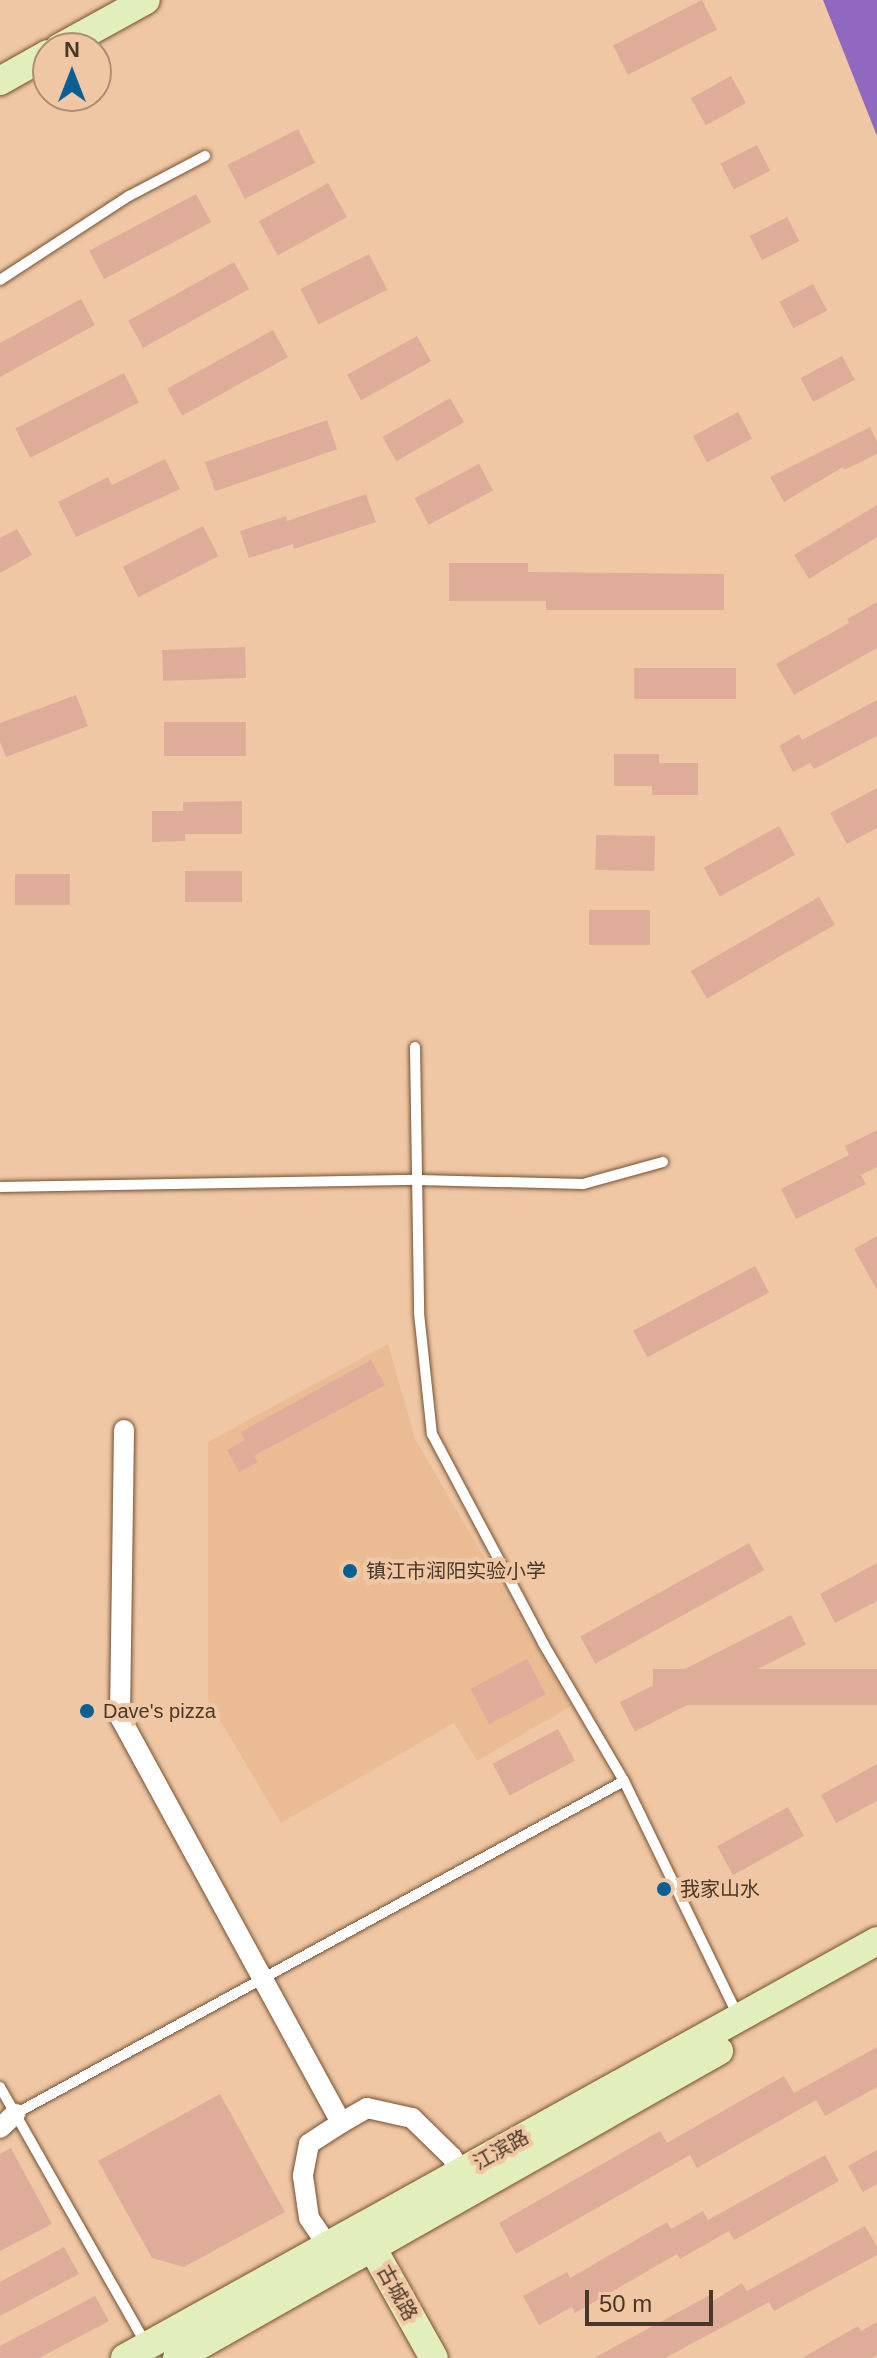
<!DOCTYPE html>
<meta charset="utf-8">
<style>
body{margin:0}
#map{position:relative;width:877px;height:2358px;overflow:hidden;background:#f0c7a4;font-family:Arial,"Noto Sans SC",sans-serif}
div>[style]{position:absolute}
.built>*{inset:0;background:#ebbc94}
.water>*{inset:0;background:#8e69bf}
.building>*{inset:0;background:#dfac99;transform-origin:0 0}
.roads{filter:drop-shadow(0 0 2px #755131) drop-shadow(0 0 2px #755131)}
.lane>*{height:10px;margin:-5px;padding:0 5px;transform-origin:5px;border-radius:5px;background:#fff}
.street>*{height:20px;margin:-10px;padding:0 10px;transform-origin:10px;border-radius:10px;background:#fff}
.secondary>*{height:28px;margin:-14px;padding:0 14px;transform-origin:14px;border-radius:14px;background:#e3eebd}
.dots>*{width:22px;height:22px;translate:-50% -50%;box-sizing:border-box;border:4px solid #f0c7a4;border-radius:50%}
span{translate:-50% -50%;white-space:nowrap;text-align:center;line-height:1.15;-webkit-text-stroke:8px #f0c7a4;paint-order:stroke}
.poi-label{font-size:20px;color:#483829}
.left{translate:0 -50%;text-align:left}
.street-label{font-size:20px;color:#483829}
.north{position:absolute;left:32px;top:32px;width:80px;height:80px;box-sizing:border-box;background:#f0c7a4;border:2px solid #ad8e73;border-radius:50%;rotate:0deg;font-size:22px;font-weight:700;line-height:32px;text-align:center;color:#483829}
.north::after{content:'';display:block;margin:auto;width:28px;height:36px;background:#085f91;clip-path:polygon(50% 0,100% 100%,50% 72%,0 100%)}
.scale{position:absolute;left:585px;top:2290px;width:128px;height:36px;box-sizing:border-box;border:4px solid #483829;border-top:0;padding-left:10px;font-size:24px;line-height:28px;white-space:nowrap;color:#483829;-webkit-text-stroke:6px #f0c7a4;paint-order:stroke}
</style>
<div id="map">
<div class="built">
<i style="clip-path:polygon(388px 1344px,415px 1439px,571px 1706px,477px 1761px,454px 1723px,281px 1823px,208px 1700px,208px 1442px)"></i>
</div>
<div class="water">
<i style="clip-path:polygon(823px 0,877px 0,877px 136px,856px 83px)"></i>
</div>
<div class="building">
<i style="left:702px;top:0;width:33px;height:100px;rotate:63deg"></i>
<i style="left:731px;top:76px;width:31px;height:46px;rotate:61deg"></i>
<i style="left:298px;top:129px;width:38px;height:79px;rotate:63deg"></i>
<i style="left:757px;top:145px;width:29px;height:41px;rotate:63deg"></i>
<i style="left:328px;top:183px;width:39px;height:79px;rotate:61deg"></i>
<i style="left:196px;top:194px;width:32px;height:121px;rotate:62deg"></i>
<i style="left:787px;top:217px;width:27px;height:42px;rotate:63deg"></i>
<i style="left:369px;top:254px;width:40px;height:77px;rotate:63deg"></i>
<i style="left:234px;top:262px;width:31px;height:121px;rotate:61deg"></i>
<i style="left:813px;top:284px;width:30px;height:38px;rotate:62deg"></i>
<i style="clip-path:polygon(81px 299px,95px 325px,0 377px,0 343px)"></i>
<i style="left:273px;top:330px;width:31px;height:121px;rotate:61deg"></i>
<i style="left:417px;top:336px;width:29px;height:80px;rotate:61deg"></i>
<i style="left:842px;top:356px;width:27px;height:47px;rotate:62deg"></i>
<i style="left:124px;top:373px;width:33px;height:122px;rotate:63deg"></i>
<i style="left:450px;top:398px;width:28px;height:78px;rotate:60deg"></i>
<i style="left:738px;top:412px;width:30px;height:51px;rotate:62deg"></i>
<i style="left:327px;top:420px;width:31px;height:129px;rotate:71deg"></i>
<i style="clip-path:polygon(870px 427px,877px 442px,877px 454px,844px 470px,843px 467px,784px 502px,770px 477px)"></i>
<i style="clip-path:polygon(165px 459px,180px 489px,76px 537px,58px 502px,108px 477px,112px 485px)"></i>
<i style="left:479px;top:464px;width:30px;height:73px;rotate:62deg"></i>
<i style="clip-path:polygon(366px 494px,376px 522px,294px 549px,293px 544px,249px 558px,240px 531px,286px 516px,287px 521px)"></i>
<i style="clip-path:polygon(877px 505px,877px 537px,809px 579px,794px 555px)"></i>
<i style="left:203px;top:526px;width:34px;height:90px;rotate:63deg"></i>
<i style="clip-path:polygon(17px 529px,32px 555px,0 573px,0 538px)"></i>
<i style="clip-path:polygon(449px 563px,528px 563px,528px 572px,724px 574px,724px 610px,546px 610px,546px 601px,449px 601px)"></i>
<i style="clip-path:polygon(877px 602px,877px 648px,794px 695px,776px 664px,849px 623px,847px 619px)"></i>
<i style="left:245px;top:647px;width:31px;height:83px;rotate:88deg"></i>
<i style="left:634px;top:668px;width:102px;height:31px"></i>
<i style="clip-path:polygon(76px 695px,88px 726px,6px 757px,0 742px,0 723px)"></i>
<i style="clip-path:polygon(877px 700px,877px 736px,814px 769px,810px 763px,793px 772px,779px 746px,799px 734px,802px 740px)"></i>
<i style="left:164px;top:722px;width:82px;height:34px"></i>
<i style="clip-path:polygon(614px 754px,659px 754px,659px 763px,698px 763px,698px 795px,652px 795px,652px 786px,614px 786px)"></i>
<i style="clip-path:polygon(877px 788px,877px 828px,847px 844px,830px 813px)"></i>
<i style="clip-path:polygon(242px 801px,242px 834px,185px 834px,185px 841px,152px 842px,152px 811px,183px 811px,183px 802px)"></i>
<i style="left:779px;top:826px;width:33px;height:86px;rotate:61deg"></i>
<i style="left:596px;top:835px;width:59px;height:35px;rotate:1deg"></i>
<i style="left:185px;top:871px;width:57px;height:31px"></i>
<i style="left:15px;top:874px;width:55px;height:31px"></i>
<i style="left:819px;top:897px;width:32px;height:148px;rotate:60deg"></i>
<i style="left:589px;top:910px;width:61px;height:35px"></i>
<i style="clip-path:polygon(877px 1130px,877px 1167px,861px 1175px,866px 1184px,796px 1219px,781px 1189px,849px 1155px,845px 1146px)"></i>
<i style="clip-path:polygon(877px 1236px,877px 1290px,854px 1249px)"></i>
<i style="left:755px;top:1266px;width:30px;height:138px;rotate:62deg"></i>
<i style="clip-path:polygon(371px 1360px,385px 1385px,254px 1456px,258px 1462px,239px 1472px,227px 1450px,245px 1440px,241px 1432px)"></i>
<i style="left:749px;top:1543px;width:31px;height:193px;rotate:61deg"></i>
<i style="clip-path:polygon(877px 1563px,877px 1601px,835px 1623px,820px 1594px)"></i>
<i style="left:791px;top:1615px;width:33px;height:192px;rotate:63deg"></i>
<i style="left:527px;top:1659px;width:40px;height:64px;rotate:62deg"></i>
<i style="left:877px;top:1669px;width:36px;height:224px;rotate:90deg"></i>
<i style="left:558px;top:1729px;width:36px;height:74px;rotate:62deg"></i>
<i style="clip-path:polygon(877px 1764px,877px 1801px,836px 1823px,821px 1795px)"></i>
<i style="left:788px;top:1807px;width:33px;height:81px;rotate:61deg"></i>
<i style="clip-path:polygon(877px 2047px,877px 2087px,825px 2116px,816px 2100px,697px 2168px,690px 2155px,516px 2254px,499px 2223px,660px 2131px,667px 2143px,784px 2076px,794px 2093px)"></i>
<i style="clip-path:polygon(220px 2094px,285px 2212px,184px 2267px,152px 2258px,98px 2161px)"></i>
<i style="clip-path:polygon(11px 2148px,52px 2224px,0 2251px,0 2154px)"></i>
<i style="clip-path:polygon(877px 2150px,877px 2184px,863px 2192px,848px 2166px)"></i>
<i style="clip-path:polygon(825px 2155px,839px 2181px,734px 2240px,729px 2231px,680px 2259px,677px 2254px,575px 2313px,572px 2307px,539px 2325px,523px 2296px,567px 2272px,570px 2278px,667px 2222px,671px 2229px,703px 2211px,708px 2220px)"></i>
<i style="clip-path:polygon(865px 2226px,877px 2247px,877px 2255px,774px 2311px,769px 2302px,665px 2358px,594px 2358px,710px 2295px,713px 2301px,742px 2283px,747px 2291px)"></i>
<i style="clip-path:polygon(64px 2247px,79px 2274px,0 2316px,0 2282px)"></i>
<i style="clip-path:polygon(95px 2296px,109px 2321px,39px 2358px,0 2358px,0 2346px)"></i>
<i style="clip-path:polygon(877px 2322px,877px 2355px,872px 2358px,802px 2358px,858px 2326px,861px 2331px)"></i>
</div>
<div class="roads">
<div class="lane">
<i style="left:0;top:280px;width:154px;rotate:-33.1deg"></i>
<i style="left:129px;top:196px;width:86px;rotate:-27.8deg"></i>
<i style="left:415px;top:1047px;width:266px;rotate:89.1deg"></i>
<i style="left:419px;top:1313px;width:122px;rotate:83.9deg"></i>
<i style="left:432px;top:1434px;width:237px;rotate:62deg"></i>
<i style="left:543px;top:1643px;width:160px;rotate:59.6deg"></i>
<i style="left:624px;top:1781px;width:261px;rotate:64.1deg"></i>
<i style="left:0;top:1187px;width:418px;rotate:-1deg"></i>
<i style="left:418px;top:1180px;width:165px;rotate:1.4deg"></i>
<i style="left:583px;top:1184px;width:83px;rotate:-15.4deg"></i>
<i style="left:0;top:2087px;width:296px;rotate:60.4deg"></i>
<i style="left:15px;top:2114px;width:694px;rotate:-28.67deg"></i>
</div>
<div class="street">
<i style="left:124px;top:1430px;width:287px;rotate:90.8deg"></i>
<i style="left:120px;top:1717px;width:462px;rotate:61.4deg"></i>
<i style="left:341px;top:2123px;width:38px;rotate:147deg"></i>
<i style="left:309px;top:2144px;width:33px;rotate:101deg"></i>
<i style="left:303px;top:2176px;width:42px;rotate:81.9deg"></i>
<i style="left:309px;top:2218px;width:34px;rotate:56deg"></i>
<i style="left:341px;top:2123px;width:30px;rotate:-30deg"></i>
<i style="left:367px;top:2108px;width:46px;rotate:12.5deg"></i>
<i style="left:412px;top:2118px;width:56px;rotate:44.3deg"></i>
<i style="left:452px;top:2157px;width:17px;rotate:66deg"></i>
<i style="left:0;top:2128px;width:21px;rotate:-43deg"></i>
</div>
<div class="secondary">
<i style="left:59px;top:48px;width:99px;rotate:-28.9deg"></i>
<i style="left:0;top:81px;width:55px;rotate:-29.4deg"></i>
<i style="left:364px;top:2233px;width:143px;rotate:60.8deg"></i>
<i style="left:125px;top:2358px;width:860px;rotate:-29.01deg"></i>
<i style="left:177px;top:2358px;width:623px;rotate:-29.53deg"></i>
</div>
</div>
<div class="dots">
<i style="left:350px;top:1571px;background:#085f91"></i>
<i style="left:87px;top:1711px;background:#085f91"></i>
<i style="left:664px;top:1889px;background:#085f91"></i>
</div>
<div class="poi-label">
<span class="left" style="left:366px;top:1571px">镇江市润阳实验小学</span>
<span class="left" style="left:103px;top:1711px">Dave's pizza</span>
<span class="left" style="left:680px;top:1889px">我家山水</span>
</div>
<div class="street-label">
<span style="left:501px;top:2150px;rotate:-29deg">江滨路</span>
<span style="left:397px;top:2293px;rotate:61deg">古城路</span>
</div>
<div class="north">N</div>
<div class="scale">50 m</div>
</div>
